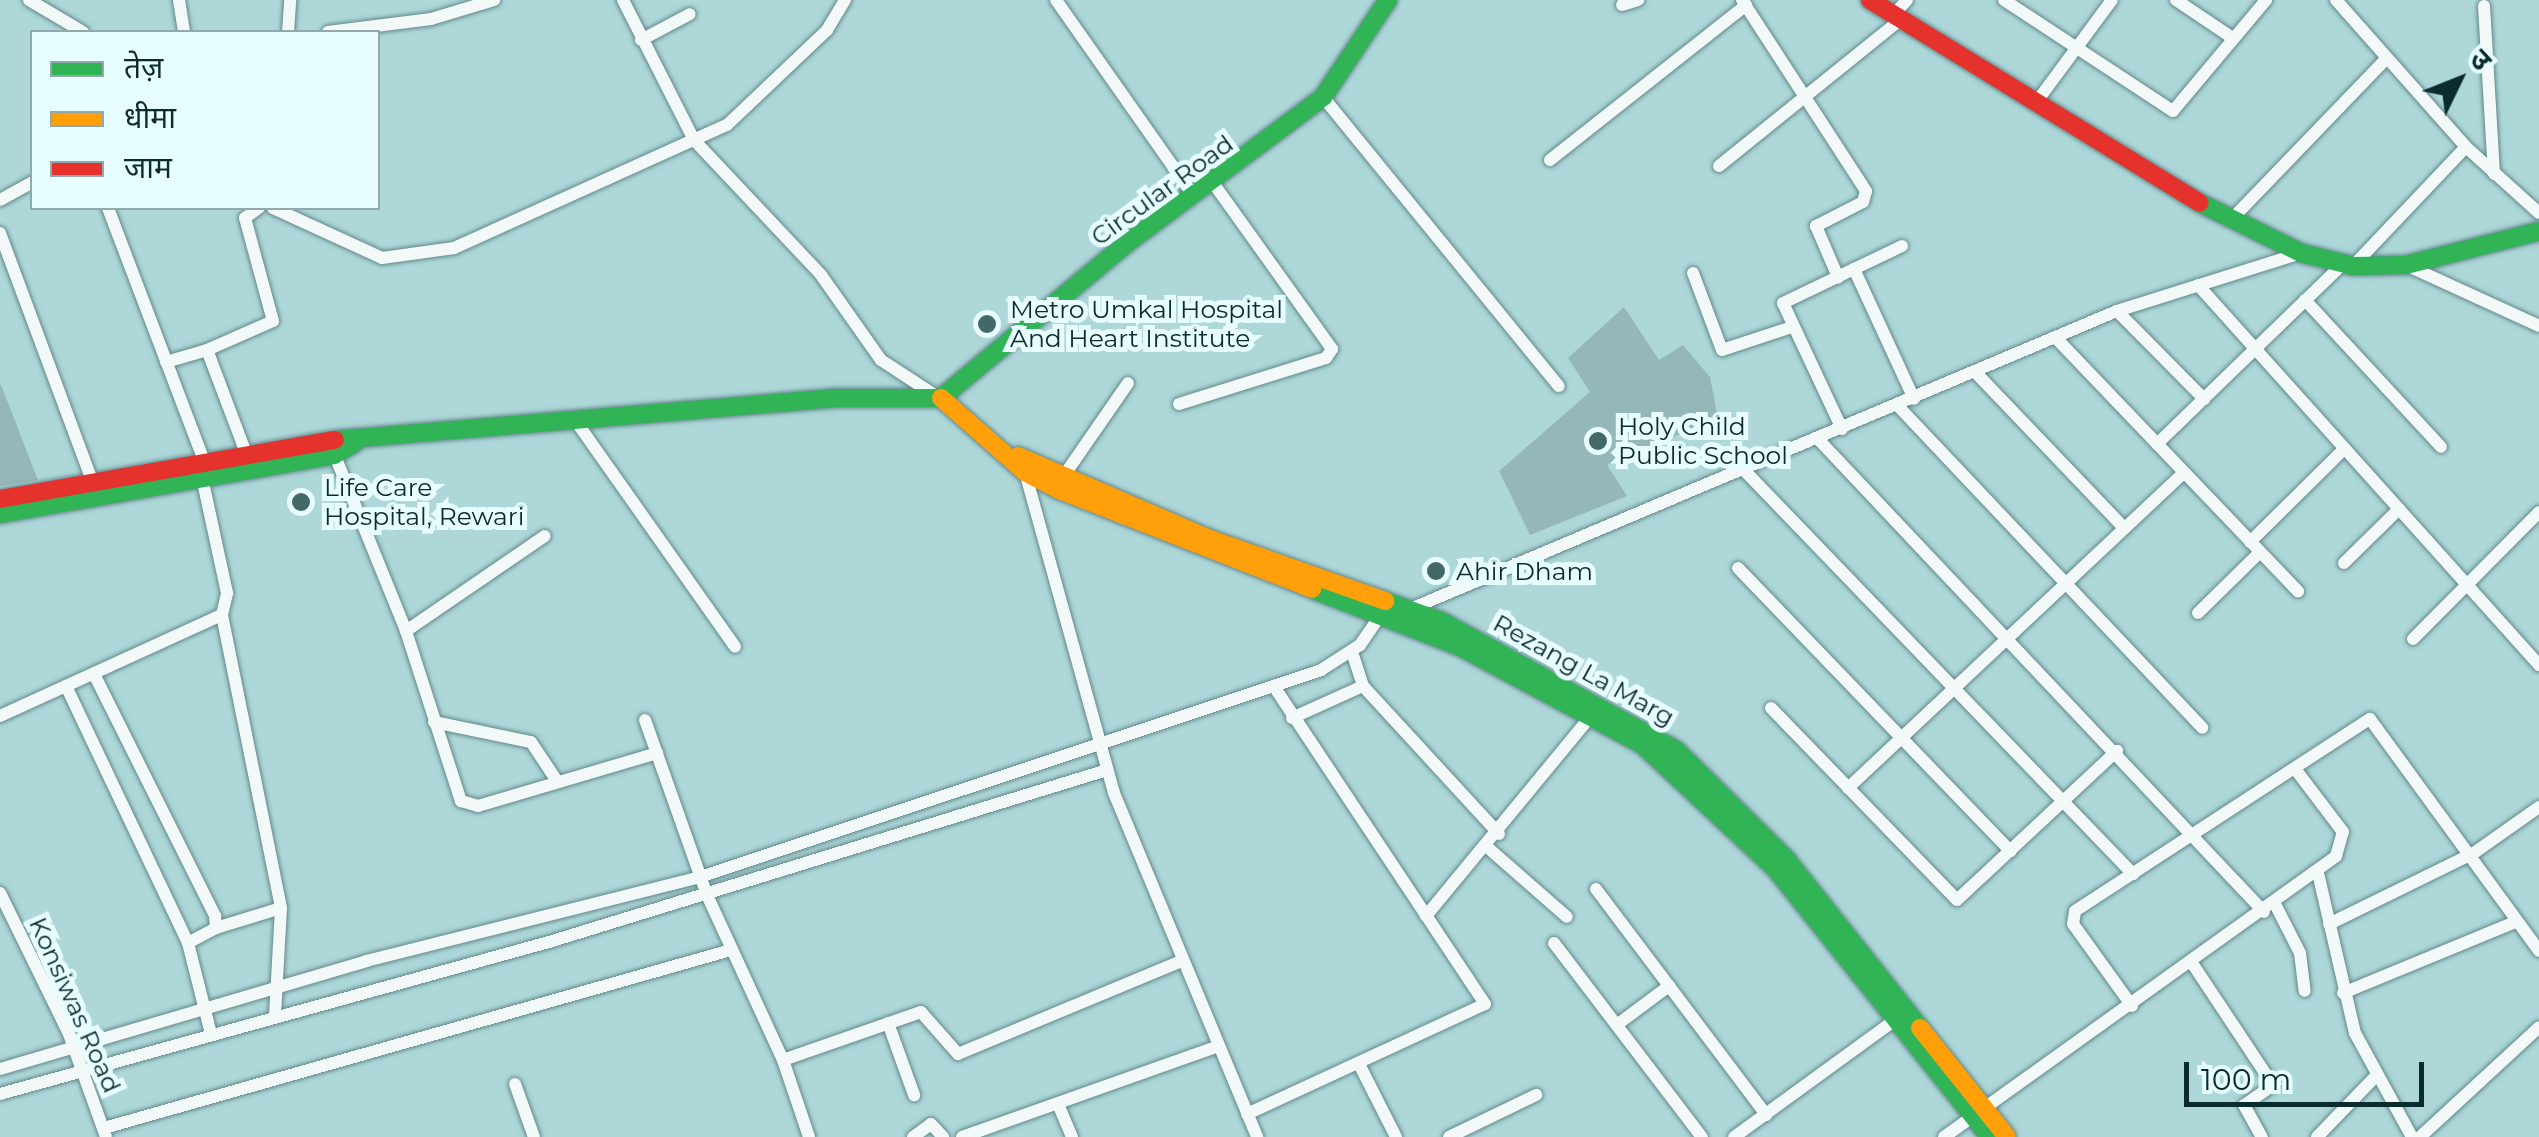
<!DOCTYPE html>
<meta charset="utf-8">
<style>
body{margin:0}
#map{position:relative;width:2539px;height:1137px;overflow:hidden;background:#add7d9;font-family:Montserrat,"Noto Sans Devanagari",sans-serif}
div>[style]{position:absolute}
.building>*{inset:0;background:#95b7b9}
.roads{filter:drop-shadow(0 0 2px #63888a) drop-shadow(0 0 2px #63888a)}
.street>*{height:12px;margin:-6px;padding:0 6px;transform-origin:6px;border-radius:6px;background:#f3f9f9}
.fast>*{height:18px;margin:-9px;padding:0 9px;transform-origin:9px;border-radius:9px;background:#30b455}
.slow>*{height:18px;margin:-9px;padding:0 9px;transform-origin:9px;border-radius:9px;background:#ff9f0a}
.jam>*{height:18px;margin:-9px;padding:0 9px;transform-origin:9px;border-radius:9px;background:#e5322d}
.dots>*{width:28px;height:28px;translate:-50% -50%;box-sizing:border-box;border:5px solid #e7fdff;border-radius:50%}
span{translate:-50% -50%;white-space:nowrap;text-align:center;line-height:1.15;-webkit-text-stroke:10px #e7fdff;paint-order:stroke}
.street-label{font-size:25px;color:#0b2c2f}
.poi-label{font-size:25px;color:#0b2c2f}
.left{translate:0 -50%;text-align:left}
.legend{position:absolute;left:30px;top:30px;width:350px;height:180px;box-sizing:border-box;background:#e7fdff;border:2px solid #8fa9ac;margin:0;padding:12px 18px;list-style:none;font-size:30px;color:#0b2c2f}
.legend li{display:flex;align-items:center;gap:20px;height:50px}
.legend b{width:50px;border:2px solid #8fa9ac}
.north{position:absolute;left:2409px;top:30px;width:100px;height:100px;-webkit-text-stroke:8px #e7fdff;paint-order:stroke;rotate:47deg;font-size:28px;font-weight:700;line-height:40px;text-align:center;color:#0b2c2f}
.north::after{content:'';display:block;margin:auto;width:35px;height:45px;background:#0b2c2f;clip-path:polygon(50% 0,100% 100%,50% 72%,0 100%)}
.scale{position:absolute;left:2184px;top:1062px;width:240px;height:45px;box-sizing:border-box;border:5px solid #0b2c2f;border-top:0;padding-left:12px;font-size:30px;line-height:35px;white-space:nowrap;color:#0b2c2f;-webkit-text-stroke:8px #e7fdff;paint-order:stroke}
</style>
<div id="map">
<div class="building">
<i style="clip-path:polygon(1624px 307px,1659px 360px,1683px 345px,1710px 377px,1718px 418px,1607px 465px,1627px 496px,1530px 535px,1499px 471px,1590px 392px,1568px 358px)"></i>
<i style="clip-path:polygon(0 385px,1px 385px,38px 480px,0 486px)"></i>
</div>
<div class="roads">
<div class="street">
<i style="left:29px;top:0;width:63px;rotate:30.7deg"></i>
<i style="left:179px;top:0;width:32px;rotate:81deg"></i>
<i style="left:623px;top:0;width:157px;rotate:63.1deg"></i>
<i style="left:694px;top:140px;width:185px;rotate:46.7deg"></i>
<i style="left:821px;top:275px;width:104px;rotate:54.8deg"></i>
<i style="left:881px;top:360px;width:66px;rotate:33.2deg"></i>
<i style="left:1056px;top:0;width:240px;rotate:54.9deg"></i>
<i style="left:1742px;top:0;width:228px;rotate:57deg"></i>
<i style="left:1866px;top:191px;width:11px;rotate:105deg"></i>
<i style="left:1863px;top:202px;width:53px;rotate:152.9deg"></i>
<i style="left:1816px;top:226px;width:56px;rotate:66.7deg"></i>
<i style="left:2004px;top:0;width:202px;rotate:33.3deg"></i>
<i style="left:2173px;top:111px;width:145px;rotate:-50deg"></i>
<i style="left:2176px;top:0;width:66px;rotate:33.9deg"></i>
<i style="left:2336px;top:0;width:196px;rotate:48.5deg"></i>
<i style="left:2466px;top:147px;width:98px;rotate:42.1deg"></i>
<i style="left:1622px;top:5px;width:17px;rotate:-17deg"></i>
<i style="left:2484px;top:6px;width:168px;rotate:86.6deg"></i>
<i style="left:1894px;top:14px;width:19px;rotate:-47deg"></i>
<i style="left:288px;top:32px;width:32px;rotate:-86deg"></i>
<i style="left:328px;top:32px;width:104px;rotate:-7.2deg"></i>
<i style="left:431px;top:19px;width:66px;rotate:-16.8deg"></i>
<i style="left:641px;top:40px;width:55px;rotate:-28deg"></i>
<i style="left:1323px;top:97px;width:373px;rotate:50.8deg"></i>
<i style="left:2035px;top:104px;width:129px;rotate:-53.5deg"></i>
<i style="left:1550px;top:160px;width:250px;rotate:-38.3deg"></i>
<i style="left:1719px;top:166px;width:234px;rotate:-38.9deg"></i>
<i style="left:0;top:200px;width:37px;rotate:-29deg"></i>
<i style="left:108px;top:208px;width:271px;rotate:69.2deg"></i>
<i style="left:273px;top:208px;width:120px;rotate:24.6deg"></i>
<i style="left:382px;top:258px;width:73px;rotate:-7.9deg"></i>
<i style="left:454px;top:248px;width:299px;rotate:-24.3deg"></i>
<i style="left:727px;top:125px;width:138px;rotate:-43.5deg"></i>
<i style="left:827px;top:30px;width:35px;rotate:-59deg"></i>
<i style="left:2230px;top:221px;width:223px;rotate:-46.1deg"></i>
<i style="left:0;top:233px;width:270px;rotate:69.6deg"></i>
<i style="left:2406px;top:265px;width:146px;rotate:24.6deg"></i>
<i style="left:2353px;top:266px;width:164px;rotate:-46.5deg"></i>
<i style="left:1854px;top:269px;width:143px;rotate:65.2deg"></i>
<i style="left:1693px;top:273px;width:82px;rotate:69.4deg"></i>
<i style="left:1722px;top:350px;width:74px;rotate:-18.2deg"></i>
<i style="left:2198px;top:285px;width:511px;rotate:48.1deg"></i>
<i style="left:2305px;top:300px;width:200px;rotate:47.2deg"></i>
<i style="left:2117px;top:311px;width:124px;rotate:45.3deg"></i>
<i style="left:2055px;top:337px;width:352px;rotate:46.3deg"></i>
<i style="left:166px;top:362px;width:43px;rotate:-16.3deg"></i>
<i style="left:1977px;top:374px;width:213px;rotate:46.3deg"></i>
<i style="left:1179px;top:404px;width:154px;rotate:-17.4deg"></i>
<i style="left:1326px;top:358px;width:11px;rotate:-56deg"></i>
<i style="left:1332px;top:349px;width:204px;rotate:-125.6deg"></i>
<i style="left:1898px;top:406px;width:443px;rotate:46.6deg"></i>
<i style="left:573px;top:417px;width:281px;rotate:54.8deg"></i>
<i style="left:1842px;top:429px;width:139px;rotate:-115.1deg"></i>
<i style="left:1783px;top:303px;width:132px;rotate:-25.6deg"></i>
<i style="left:1818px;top:439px;width:650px;rotate:46.68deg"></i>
<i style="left:2157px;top:444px;width:257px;rotate:-44.1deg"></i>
<i style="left:333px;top:451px;width:194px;rotate:67.9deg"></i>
<i style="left:406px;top:631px;width:179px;rotate:72.1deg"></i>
<i style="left:461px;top:801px;width:18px;rotate:16deg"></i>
<i style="left:478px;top:806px;width:187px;rotate:-16.5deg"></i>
<i style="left:246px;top:453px;width:110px;rotate:-110.7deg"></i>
<i style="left:207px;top:350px;width:72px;rotate:-23.7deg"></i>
<i style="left:273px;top:321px;width:107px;rotate:-105.2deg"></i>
<i style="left:245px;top:218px;width:17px;rotate:-36deg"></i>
<i style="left:1742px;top:468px;width:564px;rotate:46.08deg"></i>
<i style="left:1025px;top:472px;width:333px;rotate:74.5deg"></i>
<i style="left:1114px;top:793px;width:373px;rotate:67.4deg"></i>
<i style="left:1063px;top:477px;width:114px;rotate:-55.3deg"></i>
<i style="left:2250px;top:542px;width:132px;rotate:-44.7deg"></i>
<i style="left:2344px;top:563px;width:77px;rotate:-44.5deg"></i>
<i style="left:1738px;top:568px;width:393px;rotate:46.1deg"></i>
<i style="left:1408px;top:610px;width:769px;rotate:-22.87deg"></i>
<i style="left:2117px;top:311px;width:193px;rotate:-17.5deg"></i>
<i style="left:2198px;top:613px;width:87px;rotate:-44.5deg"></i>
<i style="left:222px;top:615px;width:299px;rotate:78.6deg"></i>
<i style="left:281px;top:908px;width:109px;rotate:93.2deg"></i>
<i style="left:406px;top:631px;width:168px;rotate:-34.4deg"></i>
<i style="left:2413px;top:639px;width:179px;rotate:-45.2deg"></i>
<i style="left:1352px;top:652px;width:36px;rotate:72deg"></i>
<i style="left:94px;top:674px;width:271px;rotate:63.4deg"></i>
<i style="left:215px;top:916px;width:12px;rotate:85deg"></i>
<i style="left:216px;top:928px;width:32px;rotate:152deg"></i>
<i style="left:66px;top:686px;width:284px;rotate:64.6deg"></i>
<i style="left:188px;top:943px;width:94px;rotate:75.8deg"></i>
<i style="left:1771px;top:708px;width:267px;rotate:45.9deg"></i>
<i style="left:1957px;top:900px;width:219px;rotate:-43deg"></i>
<i style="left:0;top:716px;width:244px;rotate:-24.5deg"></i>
<i style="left:222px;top:615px;width:23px;rotate:-77deg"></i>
<i style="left:227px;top:593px;width:119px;rotate:-102.2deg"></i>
<i style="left:1292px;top:718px;width:78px;rotate:-24.3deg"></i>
<i style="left:1363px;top:686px;width:201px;rotate:47.4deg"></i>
<i style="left:645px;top:720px;width:186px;rotate:70.5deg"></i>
<i style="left:707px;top:895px;width:182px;rotate:65.3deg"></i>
<i style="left:783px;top:1060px;width:81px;rotate:71.3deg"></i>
<i style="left:434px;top:722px;width:99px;rotate:11.7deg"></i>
<i style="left:531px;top:742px;width:47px;rotate:56.3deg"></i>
<i style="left:1848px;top:788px;width:461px;rotate:-43.2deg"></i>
<i style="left:1487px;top:847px;width:106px;rotate:41.2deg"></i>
<i style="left:2318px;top:873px;width:164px;rotate:77deg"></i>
<i style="left:2355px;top:1033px;width:119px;rotate:61.3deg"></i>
<i style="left:1596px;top:889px;width:283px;rotate:53deg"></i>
<i style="left:0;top:893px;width:157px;rotate:63.9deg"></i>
<i style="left:69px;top:1034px;width:109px;rotate:70.2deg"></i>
<i style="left:2275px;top:904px;width:55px;rotate:63deg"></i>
<i style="left:2300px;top:953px;width:38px;rotate:83deg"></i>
<i style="left:1426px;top:916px;width:267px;rotate:-50.5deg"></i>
<i style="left:2329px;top:924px;width:161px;rotate:-26.1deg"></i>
<i style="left:2474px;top:853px;width:80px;rotate:-35.3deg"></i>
<i style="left:216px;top:928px;width:68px;rotate:-17.1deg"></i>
<i style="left:1554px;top:943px;width:244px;rotate:52.7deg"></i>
<i style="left:2192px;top:963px;width:146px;rotate:56.4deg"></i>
<i style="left:2273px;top:1085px;width:35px;rotate:145deg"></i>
<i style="left:2244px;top:1105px;width:37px;rotate:61deg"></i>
<i style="left:2343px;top:993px;width:184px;rotate:-22.4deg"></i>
<i style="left:2132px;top:1006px;width:101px;rotate:-125.7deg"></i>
<i style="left:2073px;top:924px;width:13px;rotate:-81deg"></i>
<i style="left:2075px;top:911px;width:352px;rotate:-33.1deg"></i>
<i style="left:2370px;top:719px;width:287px;rotate:53.9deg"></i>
<i style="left:888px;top:1023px;width:77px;rotate:70.1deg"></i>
<i style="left:1618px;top:1024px;width:64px;rotate:-36.7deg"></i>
<i style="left:783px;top:1060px;width:146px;rotate:-19.2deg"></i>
<i style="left:921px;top:1012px;width:56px;rotate:48.6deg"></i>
<i style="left:958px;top:1054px;width:239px;rotate:-22.6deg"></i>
<i style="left:1359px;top:1064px;width:82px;rotate:63.1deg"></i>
<i style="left:0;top:1069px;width:382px;rotate:-16.4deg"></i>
<i style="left:366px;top:961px;width:344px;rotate:-14.1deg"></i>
<i style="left:700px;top:877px;width:655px;rotate:-18.43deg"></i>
<i style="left:1321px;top:670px;width:46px;rotate:-32.7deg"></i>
<i style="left:1360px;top:645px;width:42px;rotate:-55.6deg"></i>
<i style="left:515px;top:1084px;width:56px;rotate:70.3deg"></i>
<i style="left:0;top:1094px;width:570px;rotate:-15.48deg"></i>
<i style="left:549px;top:942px;width:584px;rotate:-17.13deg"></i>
<i style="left:1058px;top:1104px;width:36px;rotate:67deg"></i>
<i style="left:1247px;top:1114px;width:262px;rotate:-24.8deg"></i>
<i style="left:1485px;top:1004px;width:382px;rotate:-123.6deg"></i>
<i style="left:104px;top:1128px;width:652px;rotate:-15.85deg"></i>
<i style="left:913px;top:1137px;width:22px;rotate:-36deg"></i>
<i style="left:931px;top:1124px;width:18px;rotate:47deg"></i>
<i style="left:962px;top:1137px;width:269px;rotate:-19.5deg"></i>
<i style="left:1449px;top:1137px;width:97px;rotate:-25.8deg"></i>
<i style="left:1734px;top:1137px;width:208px;rotate:-36deg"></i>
<i style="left:1944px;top:1137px;width:482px;rotate:-35.6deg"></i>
<i style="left:2336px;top:856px;width:25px;rotate:-74deg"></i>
<i style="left:2343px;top:832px;width:78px;rotate:-127.2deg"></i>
<i style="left:2317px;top:1137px;width:82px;rotate:-46deg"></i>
<i style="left:2420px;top:1137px;width:162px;rotate:-42.7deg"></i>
</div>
<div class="fast">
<i style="left:2200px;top:203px;width:113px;rotate:26.3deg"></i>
<i style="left:2301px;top:253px;width:54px;rotate:14deg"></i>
<i style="left:2353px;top:266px;width:53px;rotate:-1.1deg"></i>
<i style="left:2406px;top:265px;width:137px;rotate:-14.3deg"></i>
<i style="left:941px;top:398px;width:241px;rotate:-39.8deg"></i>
<i style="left:1126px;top:244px;width:246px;rotate:-36.7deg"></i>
<i style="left:1323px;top:97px;width:117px;rotate:-56.2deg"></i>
<i style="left:335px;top:440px;width:500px;rotate:-4.8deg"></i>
<i style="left:833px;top:398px;width:108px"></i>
<i style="left:0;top:514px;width:339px;rotate:-10deg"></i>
<i style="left:334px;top:455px;width:24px;rotate:-30deg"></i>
<i style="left:1312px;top:589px;width:160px;rotate:21.3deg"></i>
<i style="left:1461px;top:647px;width:207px;rotate:28.3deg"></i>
<i style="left:1643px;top:745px;width:180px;rotate:43deg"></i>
<i style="left:1775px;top:868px;width:344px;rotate:51.4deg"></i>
<i style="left:1385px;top:601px;width:59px;rotate:19.7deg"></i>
<i style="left:1441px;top:621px;width:269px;rotate:28.8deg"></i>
<i style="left:1677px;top:751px;width:153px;rotate:44.7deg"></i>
<i style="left:1786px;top:859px;width:216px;rotate:51.6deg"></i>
</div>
<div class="slow">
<i style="left:941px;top:398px;width:112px;rotate:41.4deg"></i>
<i style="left:1025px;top:472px;width:36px;rotate:28deg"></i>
<i style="left:1057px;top:489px;width:274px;rotate:21.4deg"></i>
<i style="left:1018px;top:456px;width:209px;rotate:23.4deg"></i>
<i style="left:1210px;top:539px;width:186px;rotate:19.5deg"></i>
<i style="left:1920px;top:1028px;width:139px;rotate:51.4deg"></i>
</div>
<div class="jam">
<i style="left:1870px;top:0;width:387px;rotate:31.6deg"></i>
<i style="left:0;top:499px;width:340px;rotate:-10deg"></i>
</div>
</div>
<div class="dots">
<i style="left:987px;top:324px;background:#44686a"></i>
<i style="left:1598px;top:441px;background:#44686a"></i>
<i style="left:301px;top:502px;background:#44686a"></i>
<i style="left:1436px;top:571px;background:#44686a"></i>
</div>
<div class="street-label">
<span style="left:1162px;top:190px;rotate:-36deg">Circular Road</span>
<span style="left:1584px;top:670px;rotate:29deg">Rezang La Marg</span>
<span style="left:75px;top:1005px;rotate:66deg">Konsiwas Road</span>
</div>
<div class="poi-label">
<span class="left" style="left:1010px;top:324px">Metro Umkal Hospital<br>And Heart Institute</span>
<span class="left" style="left:1618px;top:441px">Holy Child<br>Public School</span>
<span class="left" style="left:324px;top:502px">Life Care<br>Hospital, Rewari</span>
<span class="left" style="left:1456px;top:571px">Ahir Dham</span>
</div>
<ul class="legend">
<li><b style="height:12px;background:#30b455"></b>तेज़</li>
<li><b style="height:12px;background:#ff9f0a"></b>धीमा</li>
<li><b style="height:12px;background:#e5322d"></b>जाम</li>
</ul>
<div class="north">उ</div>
<div class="scale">100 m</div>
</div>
